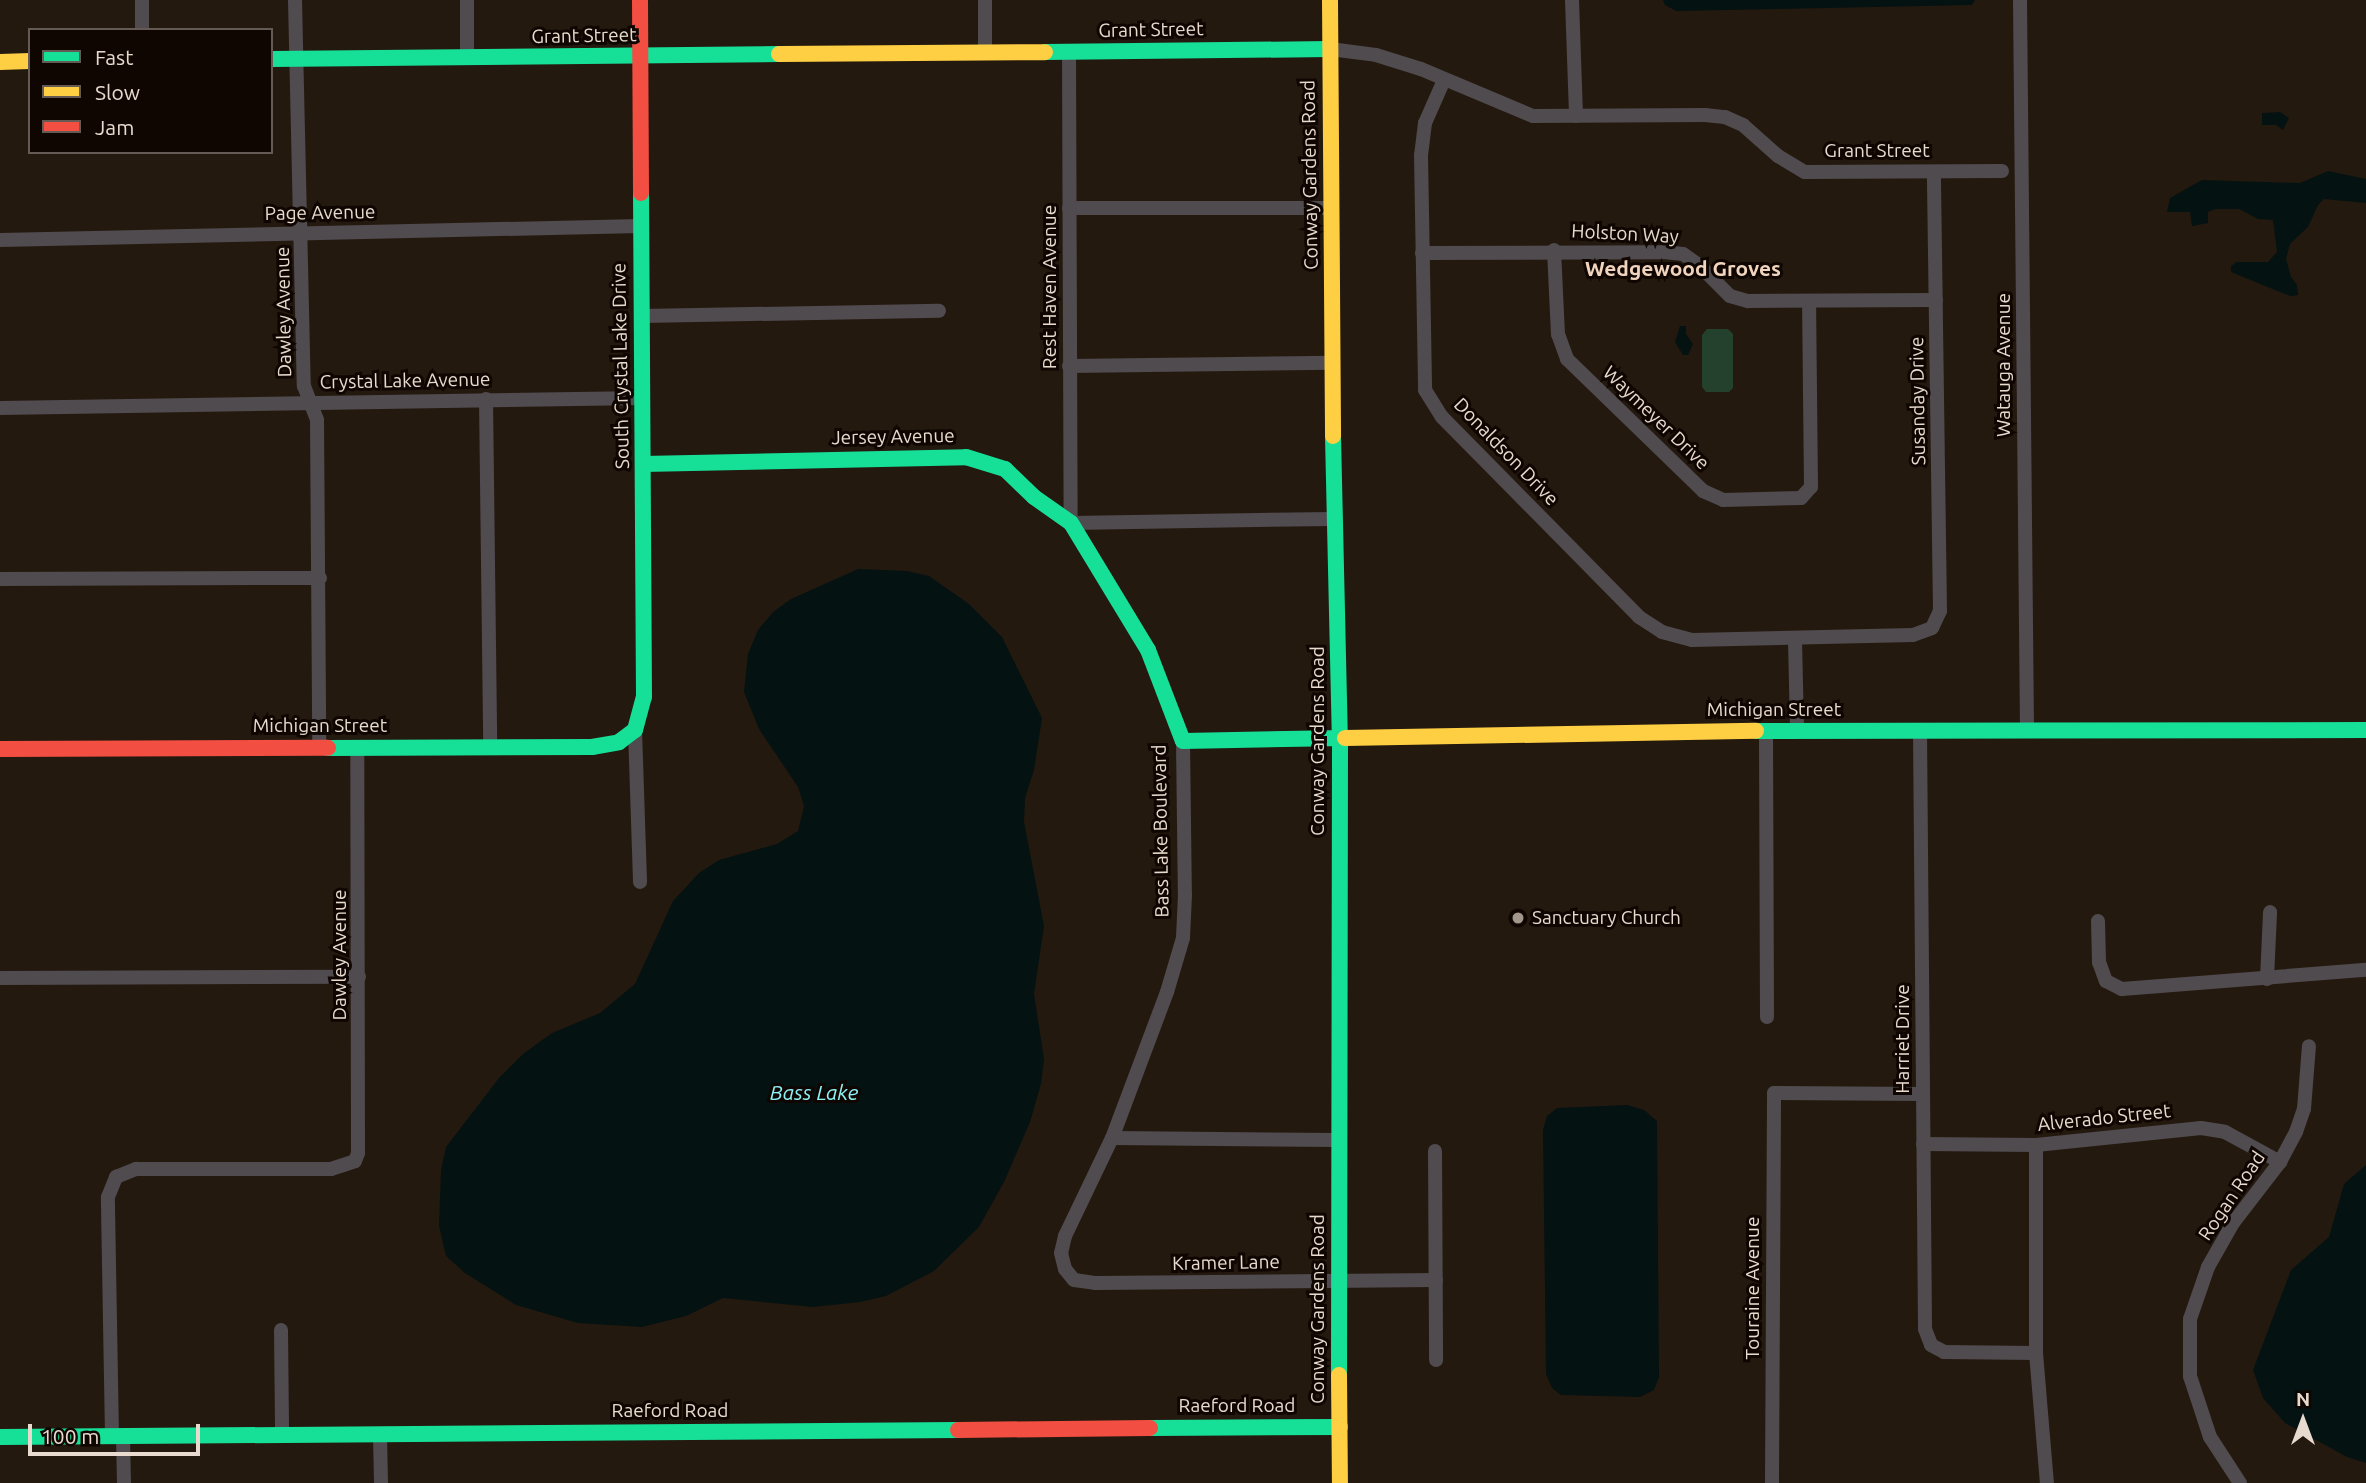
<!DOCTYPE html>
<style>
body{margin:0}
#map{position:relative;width:2366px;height:1483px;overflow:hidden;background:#24190f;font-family:Ubuntu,sans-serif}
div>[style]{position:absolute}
.green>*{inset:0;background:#24412d}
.water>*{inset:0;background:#041212}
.street>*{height:14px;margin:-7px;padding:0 7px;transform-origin:7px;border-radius:7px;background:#504b4f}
.fast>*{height:16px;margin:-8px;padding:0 8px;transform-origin:8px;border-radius:8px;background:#16e098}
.slow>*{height:16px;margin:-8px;padding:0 8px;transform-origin:8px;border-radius:8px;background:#ffcf43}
.jam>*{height:16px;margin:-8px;padding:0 8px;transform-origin:8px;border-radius:8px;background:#f24e42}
.dots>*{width:19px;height:19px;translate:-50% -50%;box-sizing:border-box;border:4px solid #0f0602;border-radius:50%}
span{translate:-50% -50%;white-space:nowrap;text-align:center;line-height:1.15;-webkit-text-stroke:6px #0f0602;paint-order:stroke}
.street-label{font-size:19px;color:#e8dace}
.poi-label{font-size:19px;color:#e8dace}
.left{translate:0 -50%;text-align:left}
.neighbourhood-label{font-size:21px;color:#f1d4bd;font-weight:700}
.water-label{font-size:21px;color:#8ef3f6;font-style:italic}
.legend{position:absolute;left:28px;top:28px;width:245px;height:126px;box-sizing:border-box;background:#0f0602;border:2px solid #665b54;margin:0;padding:9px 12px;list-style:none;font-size:21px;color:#e8dace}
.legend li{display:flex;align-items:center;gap:14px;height:35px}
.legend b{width:35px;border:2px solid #665b54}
.north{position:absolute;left:2268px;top:1385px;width:70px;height:70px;-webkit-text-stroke:5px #0f0602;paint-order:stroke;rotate:0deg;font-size:19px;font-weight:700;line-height:28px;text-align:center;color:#e8dace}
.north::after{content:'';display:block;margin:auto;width:24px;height:32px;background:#e8dace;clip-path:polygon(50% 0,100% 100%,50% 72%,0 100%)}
.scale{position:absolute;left:28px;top:1424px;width:172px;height:32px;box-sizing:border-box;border:4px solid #e8dace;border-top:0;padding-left:9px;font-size:21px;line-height:24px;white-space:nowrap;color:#e8dace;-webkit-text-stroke:5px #0f0602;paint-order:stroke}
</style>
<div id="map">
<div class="green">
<i style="clip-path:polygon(1707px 329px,1728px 329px,1733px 334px,1733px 388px,1729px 392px,1706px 392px,1702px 387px,1702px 335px)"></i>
</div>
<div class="water">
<i style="clip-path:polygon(1663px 0,1975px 0,1972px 5px,1676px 11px,1665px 5px)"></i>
<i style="clip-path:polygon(2280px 112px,2289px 118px,2283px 130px,2276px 125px,2262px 125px,2262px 113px)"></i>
<i style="clip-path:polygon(2328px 171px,2366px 179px,2366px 203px,2324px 199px,2318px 205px,2308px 227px,2290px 244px,2286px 259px,2291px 277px,2297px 285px,2298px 295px,2290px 296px,2231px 272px,2231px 266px,2237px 262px,2268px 262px,2277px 252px,2273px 220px,2258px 219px,2239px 209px,2216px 209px,2208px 212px,2208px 223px,2192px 226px,2190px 212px,2167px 212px,2170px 198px,2202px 180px,2300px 183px)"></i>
<i style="clip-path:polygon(1680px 326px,1686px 326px,1686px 334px,1693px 344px,1688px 355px,1683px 355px,1675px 342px)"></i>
<i style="clip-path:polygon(858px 569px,907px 571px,929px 576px,969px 604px,1002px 637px,1042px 718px,1034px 770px,1025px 798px,1024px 822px,1044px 926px,1034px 994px,1044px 1059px,1041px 1084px,1030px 1122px,1004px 1182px,979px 1227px,934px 1271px,886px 1296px,860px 1302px,813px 1307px,723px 1298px,686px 1316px,642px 1327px,578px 1323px,516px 1305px,465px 1273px,446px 1256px,439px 1226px,441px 1170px,446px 1147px,499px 1078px,523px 1054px,552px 1033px,600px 1013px,635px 984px,673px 901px,699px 873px,719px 860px,777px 844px,798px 831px,804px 806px,798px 787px,759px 729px,744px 692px,748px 654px,758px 630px,773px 612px,791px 599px)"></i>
<i style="clip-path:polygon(1627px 1105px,1644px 1110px,1657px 1121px,1659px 1377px,1654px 1390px,1640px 1397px,1561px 1395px,1552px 1388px,1546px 1374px,1543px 1130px,1547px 1116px,1557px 1108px)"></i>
<i style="clip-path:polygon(2366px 1165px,2366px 1463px,2347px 1457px,2285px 1423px,2263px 1398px,2253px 1370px,2291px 1270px,2329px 1237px,2344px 1184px)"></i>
</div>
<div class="street">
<i style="left:142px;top:0;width:30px;rotate:90deg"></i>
<i style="left:295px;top:0;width:386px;rotate:88.7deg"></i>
<i style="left:304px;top:386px;width:36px;rotate:69deg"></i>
<i style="left:317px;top:420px;width:327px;rotate:89.6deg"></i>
<i style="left:467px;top:0;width:58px;rotate:90deg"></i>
<i style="left:985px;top:0;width:52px;rotate:90deg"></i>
<i style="left:1572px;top:0;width:116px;rotate:88deg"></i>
<i style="left:2020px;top:0;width:729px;rotate:89.45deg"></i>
<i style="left:1330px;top:49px;width:46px;rotate:7.4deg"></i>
<i style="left:1376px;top:55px;width:47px;rotate:17.3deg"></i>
<i style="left:1421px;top:69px;width:121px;rotate:22.8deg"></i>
<i style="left:1533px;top:116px;width:172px;rotate:-0.3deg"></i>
<i style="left:1705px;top:115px;width:20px;rotate:6deg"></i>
<i style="left:1725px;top:117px;width:20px;rotate:24deg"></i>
<i style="left:1743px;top:125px;width:47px;rotate:41.5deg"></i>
<i style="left:1778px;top:156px;width:31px;rotate:31deg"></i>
<i style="left:1805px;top:172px;width:197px;rotate:-0.3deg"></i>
<i style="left:1069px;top:52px;width:471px;rotate:89.8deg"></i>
<i style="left:1071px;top:523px;width:262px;rotate:-0.9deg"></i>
<i style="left:1444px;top:80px;width:47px;rotate:113.8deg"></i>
<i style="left:1425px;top:123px;width:32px;rotate:97deg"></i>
<i style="left:1421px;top:155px;width:235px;rotate:89deg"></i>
<i style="left:1425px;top:390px;width:32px;rotate:58deg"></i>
<i style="left:1442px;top:417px;width:281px;rotate:45.4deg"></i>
<i style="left:1639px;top:617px;width:27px;rotate:33deg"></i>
<i style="left:1662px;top:632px;width:31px;rotate:15deg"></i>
<i style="left:1692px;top:640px;width:221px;rotate:-1.3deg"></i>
<i style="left:1913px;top:635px;width:20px;rotate:-20deg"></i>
<i style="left:1932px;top:628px;width:19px;rotate:-65deg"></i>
<i style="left:1940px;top:611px;width:439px;rotate:-90.8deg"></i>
<i style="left:1069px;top:208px;width:262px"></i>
<i style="left:0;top:240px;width:641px;rotate:-1.25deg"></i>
<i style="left:1554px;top:250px;width:84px;rotate:87.3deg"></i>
<i style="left:1558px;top:334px;width:27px;rotate:70deg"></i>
<i style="left:1567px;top:359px;width:190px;rotate:44.1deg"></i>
<i style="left:1703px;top:491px;width:22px;rotate:24deg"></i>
<i style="left:1723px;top:500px;width:78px;rotate:-1.5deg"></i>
<i style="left:1801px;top:498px;width:15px;rotate:-48deg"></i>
<i style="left:1811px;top:487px;width:184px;rotate:-90.6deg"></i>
<i style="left:1422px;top:253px;width:242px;rotate:-0.2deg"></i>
<i style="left:1664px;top:252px;width:19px;rotate:6deg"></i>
<i style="left:1683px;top:254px;width:21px;rotate:35deg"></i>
<i style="left:1700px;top:266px;width:42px;rotate:45deg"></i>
<i style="left:1730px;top:296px;width:19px;rotate:16deg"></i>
<i style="left:1748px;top:301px;width:188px;rotate:-0.3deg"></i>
<i style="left:642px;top:316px;width:297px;rotate:-1deg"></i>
<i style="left:1069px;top:366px;width:264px;rotate:-0.7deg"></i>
<i style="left:486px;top:399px;width:347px;rotate:89.3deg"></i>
<i style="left:0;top:408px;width:643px;rotate:-0.89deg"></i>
<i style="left:0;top:579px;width:320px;rotate:-0.2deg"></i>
<i style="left:1795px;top:640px;width:91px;rotate:88.7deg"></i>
<i style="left:635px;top:730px;width:152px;rotate:88.1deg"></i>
<i style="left:1920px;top:730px;width:599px;rotate:89.52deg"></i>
<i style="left:1925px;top:1329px;width:17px;rotate:69deg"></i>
<i style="left:1931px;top:1345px;width:15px;rotate:28deg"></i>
<i style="left:1944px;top:1352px;width:92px;rotate:0.6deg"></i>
<i style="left:1766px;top:731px;width:286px;rotate:89.8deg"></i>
<i style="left:1183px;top:741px;width:154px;rotate:89.3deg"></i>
<i style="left:1185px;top:895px;width:43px;rotate:92.7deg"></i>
<i style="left:1183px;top:938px;width:56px;rotate:106.5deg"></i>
<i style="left:1167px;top:992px;width:156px;rotate:110.6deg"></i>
<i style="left:1112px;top:1138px;width:109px;rotate:115.6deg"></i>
<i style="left:1065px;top:1236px;width:17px;rotate:103deg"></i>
<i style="left:1061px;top:1253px;width:16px;rotate:76deg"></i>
<i style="left:1065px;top:1269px;width:14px;rotate:51deg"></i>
<i style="left:1074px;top:1280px;width:21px;rotate:8deg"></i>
<i style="left:1095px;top:1283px;width:341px;rotate:-0.5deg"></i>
<i style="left:2098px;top:921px;width:41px;rotate:88.6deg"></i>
<i style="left:2099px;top:962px;width:20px;rotate:70deg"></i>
<i style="left:2106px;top:981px;width:18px;rotate:27deg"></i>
<i style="left:2122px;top:989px;width:245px;rotate:-4.5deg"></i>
<i style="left:0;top:978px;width:359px;rotate:-0.2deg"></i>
<i style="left:2267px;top:979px;width:67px;rotate:-87.4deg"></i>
<i style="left:1112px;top:1138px;width:225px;rotate:0.5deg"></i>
<i style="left:1923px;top:1144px;width:113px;rotate:0.5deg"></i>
<i style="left:2036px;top:1145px;width:166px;rotate:-5.9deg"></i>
<i style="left:2201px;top:1128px;width:24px;rotate:9deg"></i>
<i style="left:2225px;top:1132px;width:63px;rotate:28.6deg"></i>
<i style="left:2036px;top:1145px;width:208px;rotate:90deg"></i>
<i style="left:2036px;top:1353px;width:130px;rotate:85.2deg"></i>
<i style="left:1435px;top:1151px;width:209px;rotate:89.7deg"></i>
<i style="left:281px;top:1330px;width:104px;rotate:89.4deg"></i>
<i style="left:380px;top:1435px;width:48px;rotate:88.8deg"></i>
<i style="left:112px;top:1436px;width:239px;rotate:-91deg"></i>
<i style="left:108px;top:1197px;width:22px;rotate:-68deg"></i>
<i style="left:116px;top:1177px;width:22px;rotate:-22deg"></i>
<i style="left:136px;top:1169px;width:195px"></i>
<i style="left:331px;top:1169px;width:25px;rotate:-18deg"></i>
<i style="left:355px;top:1161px;width:9px;rotate:-69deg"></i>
<i style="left:358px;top:1153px;width:406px;rotate:-90.1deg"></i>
<i style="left:123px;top:1436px;width:47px;rotate:88.8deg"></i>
<i style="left:1772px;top:1483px;width:390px;rotate:-89.7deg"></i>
<i style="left:1774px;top:1093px;width:149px;rotate:0.4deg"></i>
<i style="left:2240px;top:1483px;width:55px;rotate:-123.1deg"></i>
<i style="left:2210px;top:1437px;width:64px;rotate:-108.2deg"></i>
<i style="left:2190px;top:1376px;width:57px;rotate:-90deg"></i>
<i style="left:2190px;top:1319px;width:55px;rotate:-70.9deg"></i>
<i style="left:2208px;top:1267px;width:51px;rotate:-60.4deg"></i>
<i style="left:2233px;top:1223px;width:77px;rotate:-52.4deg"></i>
<i style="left:2280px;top:1162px;width:34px;rotate:-62deg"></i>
<i style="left:2296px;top:1132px;width:24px;rotate:-71deg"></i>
<i style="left:2304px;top:1109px;width:63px;rotate:-85.5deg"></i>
</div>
<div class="fast">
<i style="left:1045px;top:52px;width:285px;rotate:-0.6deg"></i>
<i style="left:271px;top:59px;width:508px;rotate:-0.56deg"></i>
<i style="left:1333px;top:436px;width:303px;rotate:88.7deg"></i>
<i style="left:1340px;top:739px;width:636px;rotate:90.09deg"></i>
<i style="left:643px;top:464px;width:323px;rotate:-1.2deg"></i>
<i style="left:966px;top:457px;width:41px;rotate:17.1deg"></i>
<i style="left:1005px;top:469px;width:40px;rotate:44deg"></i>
<i style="left:1034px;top:497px;width:45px;rotate:35.1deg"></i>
<i style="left:1071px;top:523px;width:149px;rotate:58.8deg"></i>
<i style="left:1148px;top:650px;width:97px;rotate:69deg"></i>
<i style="left:1183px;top:741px;width:162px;rotate:-1.1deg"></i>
<i style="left:1756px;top:731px;width:610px;rotate:-0.09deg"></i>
<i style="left:328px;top:748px;width:264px;rotate:-0.2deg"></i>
<i style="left:592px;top:747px;width:27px;rotate:-10deg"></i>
<i style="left:619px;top:742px;width:20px;rotate:-37deg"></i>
<i style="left:635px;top:730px;width:34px;rotate:-75deg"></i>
<i style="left:644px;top:697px;width:504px;rotate:-90.34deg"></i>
<i style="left:1150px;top:1428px;width:190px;rotate:-0.3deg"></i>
<i style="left:0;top:1437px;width:958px;rotate:-0.42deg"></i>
</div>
<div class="slow">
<i style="left:1330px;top:0;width:436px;rotate:89.6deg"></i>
<i style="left:779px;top:54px;width:266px;rotate:-0.4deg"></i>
<i style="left:0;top:62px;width:30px;rotate:-2deg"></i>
<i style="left:1345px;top:738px;width:411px;rotate:-1deg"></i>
<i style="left:1339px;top:1375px;width:108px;rotate:89.5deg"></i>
</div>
<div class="jam">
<i style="left:640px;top:0;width:193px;rotate:89.7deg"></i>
<i style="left:0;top:749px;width:328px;rotate:-0.2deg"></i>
<i style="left:958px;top:1430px;width:192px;rotate:-0.6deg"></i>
</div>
<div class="dots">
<i style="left:1518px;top:918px;background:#a3968b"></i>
</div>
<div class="street-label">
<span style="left:1151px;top:30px;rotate:-1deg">Grant Street</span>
<span style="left:584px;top:36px;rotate:-1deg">Grant Street</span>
<span style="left:1877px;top:151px">Grant Street</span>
<span style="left:1310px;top:175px;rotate:-91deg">Conway Gardens Road</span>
<span style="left:320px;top:213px;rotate:-1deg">Page Avenue</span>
<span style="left:1625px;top:234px;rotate:3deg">Holston Way</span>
<span style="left:1050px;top:287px;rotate:-90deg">Rest Haven Avenue</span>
<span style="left:284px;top:312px;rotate:-91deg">Dawley Avenue</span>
<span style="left:2004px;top:365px;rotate:-90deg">Watauga Avenue</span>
<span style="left:621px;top:366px;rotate:-91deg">South Crystal Lake Drive</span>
<span style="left:405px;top:381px;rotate:-1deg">Crystal Lake Avenue</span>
<span style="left:1918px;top:401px;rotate:-91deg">Susanday Drive</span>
<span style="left:1656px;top:418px;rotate:44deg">Waymeyer Drive</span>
<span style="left:893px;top:437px;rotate:-1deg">Jersey Avenue</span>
<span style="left:1506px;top:452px;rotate:46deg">Donaldson Drive</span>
<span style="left:1774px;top:710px">Michigan Street</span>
<span style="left:320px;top:726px">Michigan Street</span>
<span style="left:1318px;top:741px;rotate:-90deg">Conway Gardens Road</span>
<span style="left:1161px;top:831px;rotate:-91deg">Bass Lake Boulevard</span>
<span style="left:340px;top:955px;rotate:-90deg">Dawley Avenue</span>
<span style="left:1903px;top:1039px;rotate:-90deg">Harriet Drive</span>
<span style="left:2104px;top:1118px;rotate:-6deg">Alverado Street</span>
<span style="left:2232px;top:1196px;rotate:-56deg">Rogan Road</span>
<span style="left:1226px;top:1263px;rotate:-1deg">Kramer Lane</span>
<span style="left:1753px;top:1288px;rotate:-90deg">Touraine Avenue</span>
<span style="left:1318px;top:1309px;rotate:-90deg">Conway Gardens Road</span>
<span style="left:1237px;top:1406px">Raeford Road</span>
<span style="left:670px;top:1411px">Raeford Road</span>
</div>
<div class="poi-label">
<span class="left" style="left:1532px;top:918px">Sanctuary Church</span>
</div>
<div class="neighbourhood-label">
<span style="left:1683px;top:268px">Wedgewood Groves</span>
</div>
<div class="water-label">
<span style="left:814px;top:1092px">Bass Lake</span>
</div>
<ul class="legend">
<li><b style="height:9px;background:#16e098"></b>Fast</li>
<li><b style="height:9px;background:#ffcf43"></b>Slow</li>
<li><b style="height:9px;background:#f24e42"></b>Jam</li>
</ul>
<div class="north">N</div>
<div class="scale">100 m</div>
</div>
